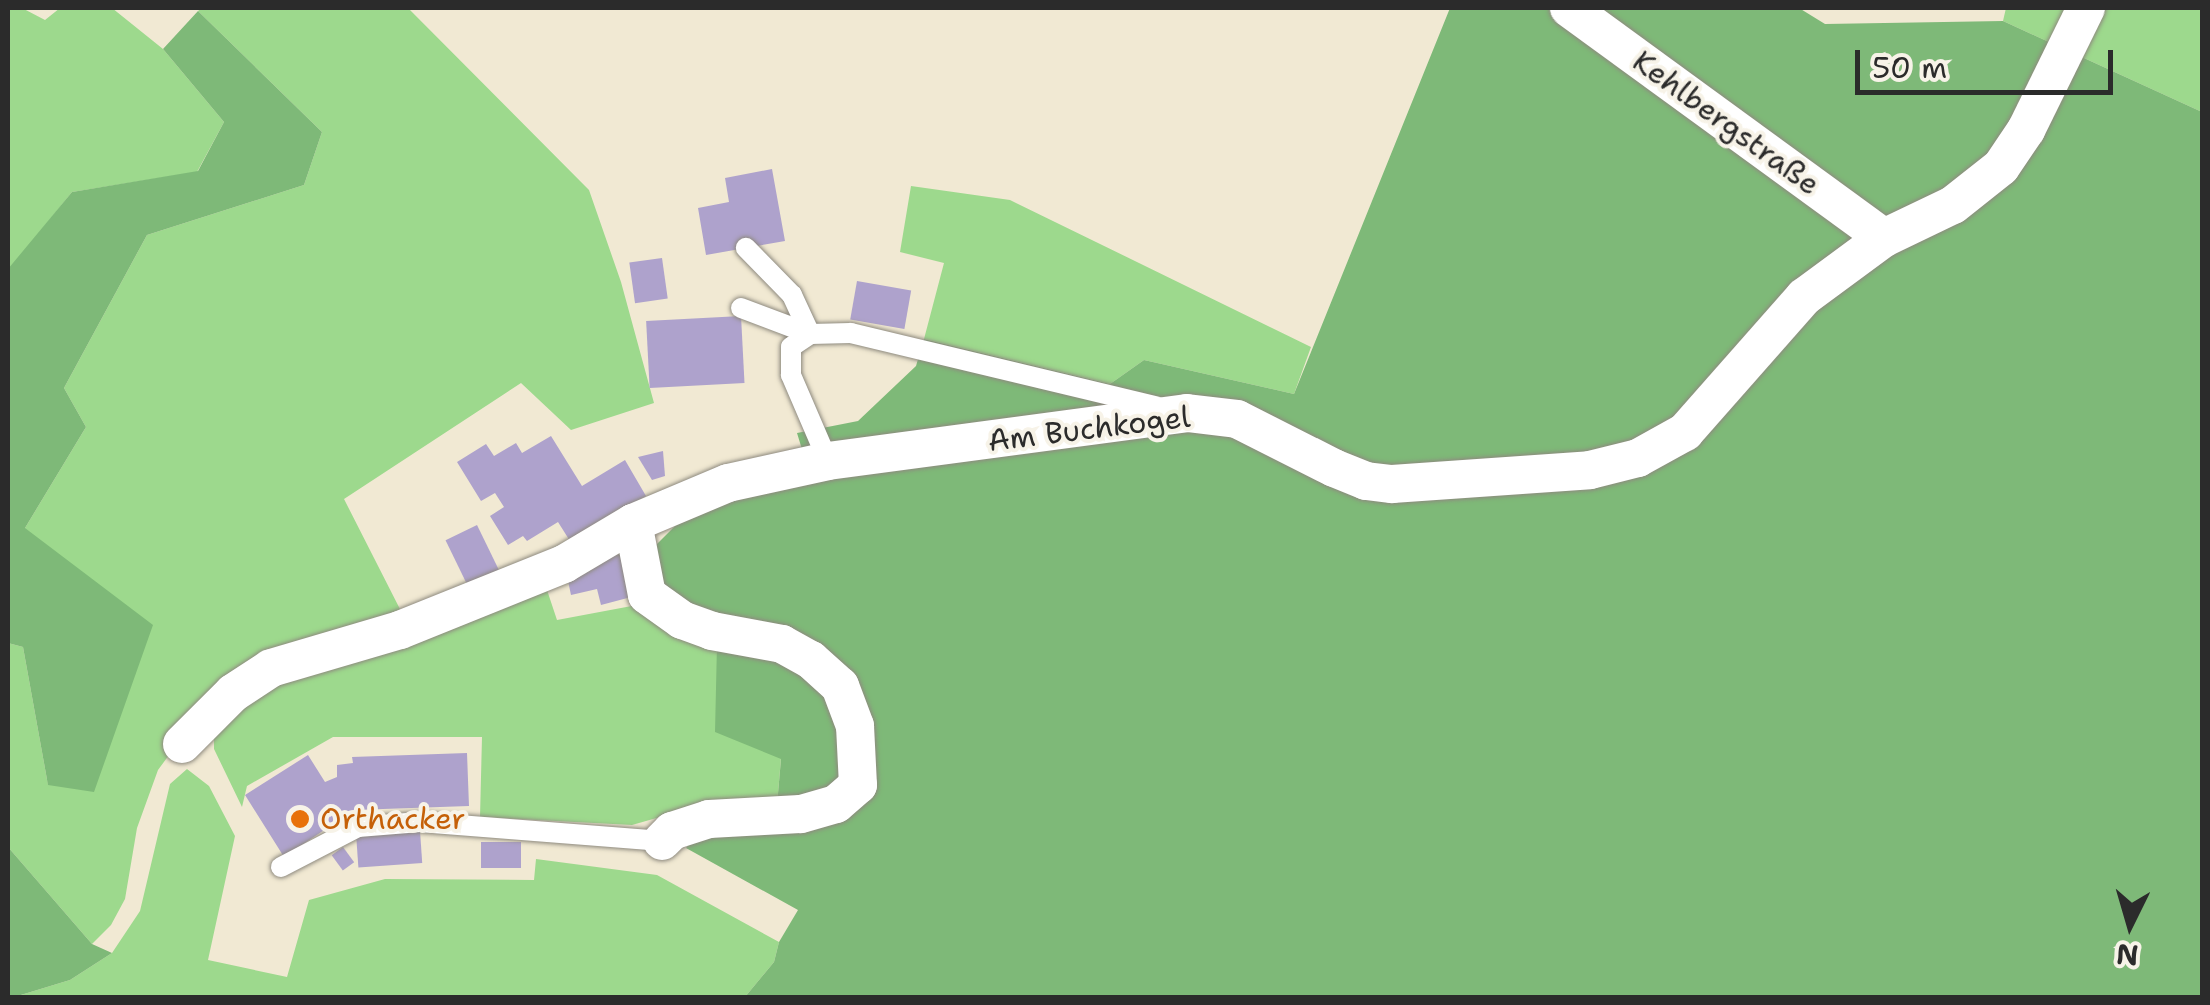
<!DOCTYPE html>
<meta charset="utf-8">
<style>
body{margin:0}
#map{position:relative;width:2210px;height:1005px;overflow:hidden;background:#f1e9d3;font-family:"Shantell Sans",sans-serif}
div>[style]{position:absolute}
.green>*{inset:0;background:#9dd98d}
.forest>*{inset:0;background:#7eb978}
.building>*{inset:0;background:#aea2cc;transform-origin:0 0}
.roads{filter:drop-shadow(0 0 2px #8e8a7f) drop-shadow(0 0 2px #8e8a7f)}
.service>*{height:20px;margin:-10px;padding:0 10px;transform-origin:10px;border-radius:10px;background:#fff}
.minor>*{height:38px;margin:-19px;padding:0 19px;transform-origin:19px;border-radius:19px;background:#fff}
.dots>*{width:28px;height:28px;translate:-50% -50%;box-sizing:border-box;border:5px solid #f7f3e8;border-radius:50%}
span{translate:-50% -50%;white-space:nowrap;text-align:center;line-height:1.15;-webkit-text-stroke:8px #f7f3e8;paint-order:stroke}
.street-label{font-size:30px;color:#2b2b2b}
.food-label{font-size:30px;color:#c56008}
.left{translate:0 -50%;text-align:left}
.frame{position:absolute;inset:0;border:10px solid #2b2b2b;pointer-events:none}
.north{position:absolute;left:2080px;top:875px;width:100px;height:100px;-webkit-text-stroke:8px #f7f3e8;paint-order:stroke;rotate:185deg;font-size:28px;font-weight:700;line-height:40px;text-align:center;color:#2b2b2b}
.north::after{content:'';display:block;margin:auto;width:35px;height:45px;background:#2b2b2b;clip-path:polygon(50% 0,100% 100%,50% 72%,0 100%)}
.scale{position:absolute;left:1855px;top:50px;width:258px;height:45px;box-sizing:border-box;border:5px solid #2b2b2b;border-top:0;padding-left:12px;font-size:30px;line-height:35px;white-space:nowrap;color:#2b2b2b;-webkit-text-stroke:8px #f7f3e8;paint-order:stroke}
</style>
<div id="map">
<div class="green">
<i style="clip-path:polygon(8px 8px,22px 8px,45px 20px,60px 8px,112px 8px,163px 49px,224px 122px,197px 172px,72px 192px,9px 270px)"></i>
<i style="clip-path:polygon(202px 8px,408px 8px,589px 190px,621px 282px,654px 403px,571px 430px,521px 383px,344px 499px,404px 617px,211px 698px,158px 770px,137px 828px,125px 899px,111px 925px,92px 944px,8px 847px,8px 643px,23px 647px,48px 785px,25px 528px,86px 427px,64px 388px,147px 235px,304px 185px,322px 132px,198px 11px)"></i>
<i style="clip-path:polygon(2006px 8px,2202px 8px,2202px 112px,2003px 21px)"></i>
<i style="clip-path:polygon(911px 186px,1010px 200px,1311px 347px,1294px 394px,1144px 360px,1110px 384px,924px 339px,944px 263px,900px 252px)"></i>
<i style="clip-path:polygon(547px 590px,557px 620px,637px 605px,717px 644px,781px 758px,777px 805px,688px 809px,632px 825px,480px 817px,482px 737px,333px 737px,247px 786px,242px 807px,214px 749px,214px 734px,230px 709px,278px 680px)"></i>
<i style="clip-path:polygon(187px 769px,209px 786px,235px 836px,208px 960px,287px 977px,309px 900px,385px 879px,534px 880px,536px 859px,657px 875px,779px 942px,774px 962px,745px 997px,11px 998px,70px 980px,112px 953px,140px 911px,170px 784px)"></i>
</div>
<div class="forest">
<i style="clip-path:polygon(1450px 8px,1799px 8px,1825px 24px,2003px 21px,2202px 112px,2202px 997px,745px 997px,774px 962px,779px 942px,798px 910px,686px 848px,700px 831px,777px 805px,781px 759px,715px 732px,717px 644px,656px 584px,655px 546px,685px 516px,804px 456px,797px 433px,858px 421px,916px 366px,924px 339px,1110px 384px,1144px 360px,1294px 394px)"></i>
<i style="clip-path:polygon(198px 11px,322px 132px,304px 185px,147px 235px,64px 388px,86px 427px,25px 528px,153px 625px,94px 792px,48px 785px,23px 647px,8px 643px,8px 269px,72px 192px,198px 171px,224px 122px,163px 49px)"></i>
<i style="clip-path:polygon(8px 847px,92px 944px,112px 953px,70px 980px,11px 998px,8px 997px)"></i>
</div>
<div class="building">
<i style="clip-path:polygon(772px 169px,785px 241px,706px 255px,698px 208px,729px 202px,725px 178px)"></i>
<i style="left:662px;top:258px;width:41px;height:33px;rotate:82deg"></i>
<i style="left:857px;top:281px;width:55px;height:39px;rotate:10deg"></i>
<i style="left:741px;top:316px;width:67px;height:95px;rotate:87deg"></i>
<i style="clip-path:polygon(551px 436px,582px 486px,625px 460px,646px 496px,570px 541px,558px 522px,527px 541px,523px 536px,508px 545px,490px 516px,504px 507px,495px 493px,481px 501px,457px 462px,486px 444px,494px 456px,516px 443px,522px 453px)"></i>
<i style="clip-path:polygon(663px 451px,665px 476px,652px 480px,638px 457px)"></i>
<i style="left:477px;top:525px;width:50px;height:35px;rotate:64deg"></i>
<i style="clip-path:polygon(625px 553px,635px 596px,601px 605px,597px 589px,571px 595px,565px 567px)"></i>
<i style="clip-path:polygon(467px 753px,469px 806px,354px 810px,284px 857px,245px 795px,308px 755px,325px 782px,337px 777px,337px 765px,353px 763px,352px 757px)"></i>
<i style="left:420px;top:831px;width:32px;height:64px;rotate:86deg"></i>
<i style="left:481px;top:842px;width:40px;height:26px"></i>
<i style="left:343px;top:847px;width:19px;height:14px;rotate:54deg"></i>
</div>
<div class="roads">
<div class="service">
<i style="left:741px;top:308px;width:74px;rotate:20.6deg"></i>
<i style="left:810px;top:334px;width:43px;rotate:-114.8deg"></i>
<i style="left:792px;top:295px;width:66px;rotate:-134.4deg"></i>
<i style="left:828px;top:461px;width:94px;rotate:-113.3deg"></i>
<i style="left:791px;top:375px;width:28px;rotate:-90deg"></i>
<i style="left:791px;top:347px;width:23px;rotate:-34deg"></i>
<i style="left:810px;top:334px;width:41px;rotate:-1.4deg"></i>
<i style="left:851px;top:333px;width:314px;rotate:13.5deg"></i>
<i style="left:281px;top:867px;width:87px;rotate:-27.5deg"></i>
<i style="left:358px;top:827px;width:62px;rotate:-4.6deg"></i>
<i style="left:420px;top:822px;width:243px;rotate:4.5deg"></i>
</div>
<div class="minor">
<i style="left:1569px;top:8px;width:390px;rotate:36.1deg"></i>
<i style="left:633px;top:523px;width:73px;rotate:79deg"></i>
<i style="left:647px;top:595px;width:43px;rotate:35.5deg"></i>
<i style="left:682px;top:620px;width:32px;rotate:20deg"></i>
<i style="left:712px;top:631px;width:71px;rotate:10.5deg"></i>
<i style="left:782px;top:644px;width:33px;rotate:29deg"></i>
<i style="left:811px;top:660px;width:39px;rotate:42deg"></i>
<i style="left:840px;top:686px;width:43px;rotate:69.4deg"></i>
<i style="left:855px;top:726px;width:59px;rotate:87.1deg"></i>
<i style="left:858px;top:785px;width:29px;rotate:139deg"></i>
<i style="left:836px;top:804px;width:37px;rotate:164deg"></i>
<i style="left:800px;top:814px;width:91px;rotate:176.9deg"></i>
<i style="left:709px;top:819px;width:39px;rotate:162deg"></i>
<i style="left:672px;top:831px;width:14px;rotate:135deg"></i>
<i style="left:182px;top:744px;width:72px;rotate:-45deg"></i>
<i style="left:233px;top:693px;width:45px;rotate:-33.3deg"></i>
<i style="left:271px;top:668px;width:134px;rotate:-16.4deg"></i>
<i style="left:400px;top:630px;width:177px;rotate:-21.9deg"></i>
<i style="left:564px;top:564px;width:80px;rotate:-30.7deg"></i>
<i style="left:633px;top:523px;width:103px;rotate:-22.8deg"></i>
<i style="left:728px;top:483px;width:102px;rotate:-12.4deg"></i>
<i style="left:828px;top:461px;width:362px;rotate:-7.6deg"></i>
<i style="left:1187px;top:413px;width:50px;rotate:6.8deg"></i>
<i style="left:1237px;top:419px;width:109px;rotate:26.8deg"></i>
<i style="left:1334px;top:468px;width:35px;rotate:22deg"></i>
<i style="left:1366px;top:481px;width:26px;rotate:7deg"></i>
<i style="left:1392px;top:484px;width:198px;rotate:-4deg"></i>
<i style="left:1590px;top:470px;width:49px;rotate:-14deg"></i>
<i style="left:1638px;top:458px;width:54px;rotate:-29deg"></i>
<i style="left:1685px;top:432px;width:180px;rotate:-48.6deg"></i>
<i style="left:1804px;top:297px;width:99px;rotate:-36.4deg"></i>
<i style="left:1884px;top:238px;width:76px;rotate:-25.6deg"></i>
<i style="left:1953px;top:205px;width:61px;rotate:-38.4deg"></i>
<i style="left:2001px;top:167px;width:45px;rotate:-56deg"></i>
<i style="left:2026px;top:130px;width:136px;rotate:-63.8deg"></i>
</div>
</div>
<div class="dots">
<i style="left:300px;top:819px;background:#e8710a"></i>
</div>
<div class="street-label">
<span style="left:1726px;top:123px;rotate:36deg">Kehlbergstraße</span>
<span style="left:1089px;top:429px;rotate:-7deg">Am Buchkogel</span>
</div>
<div class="food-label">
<span class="left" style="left:320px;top:819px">Orthacker</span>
</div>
<div class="frame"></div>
<div class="north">N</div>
<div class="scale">50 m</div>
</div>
